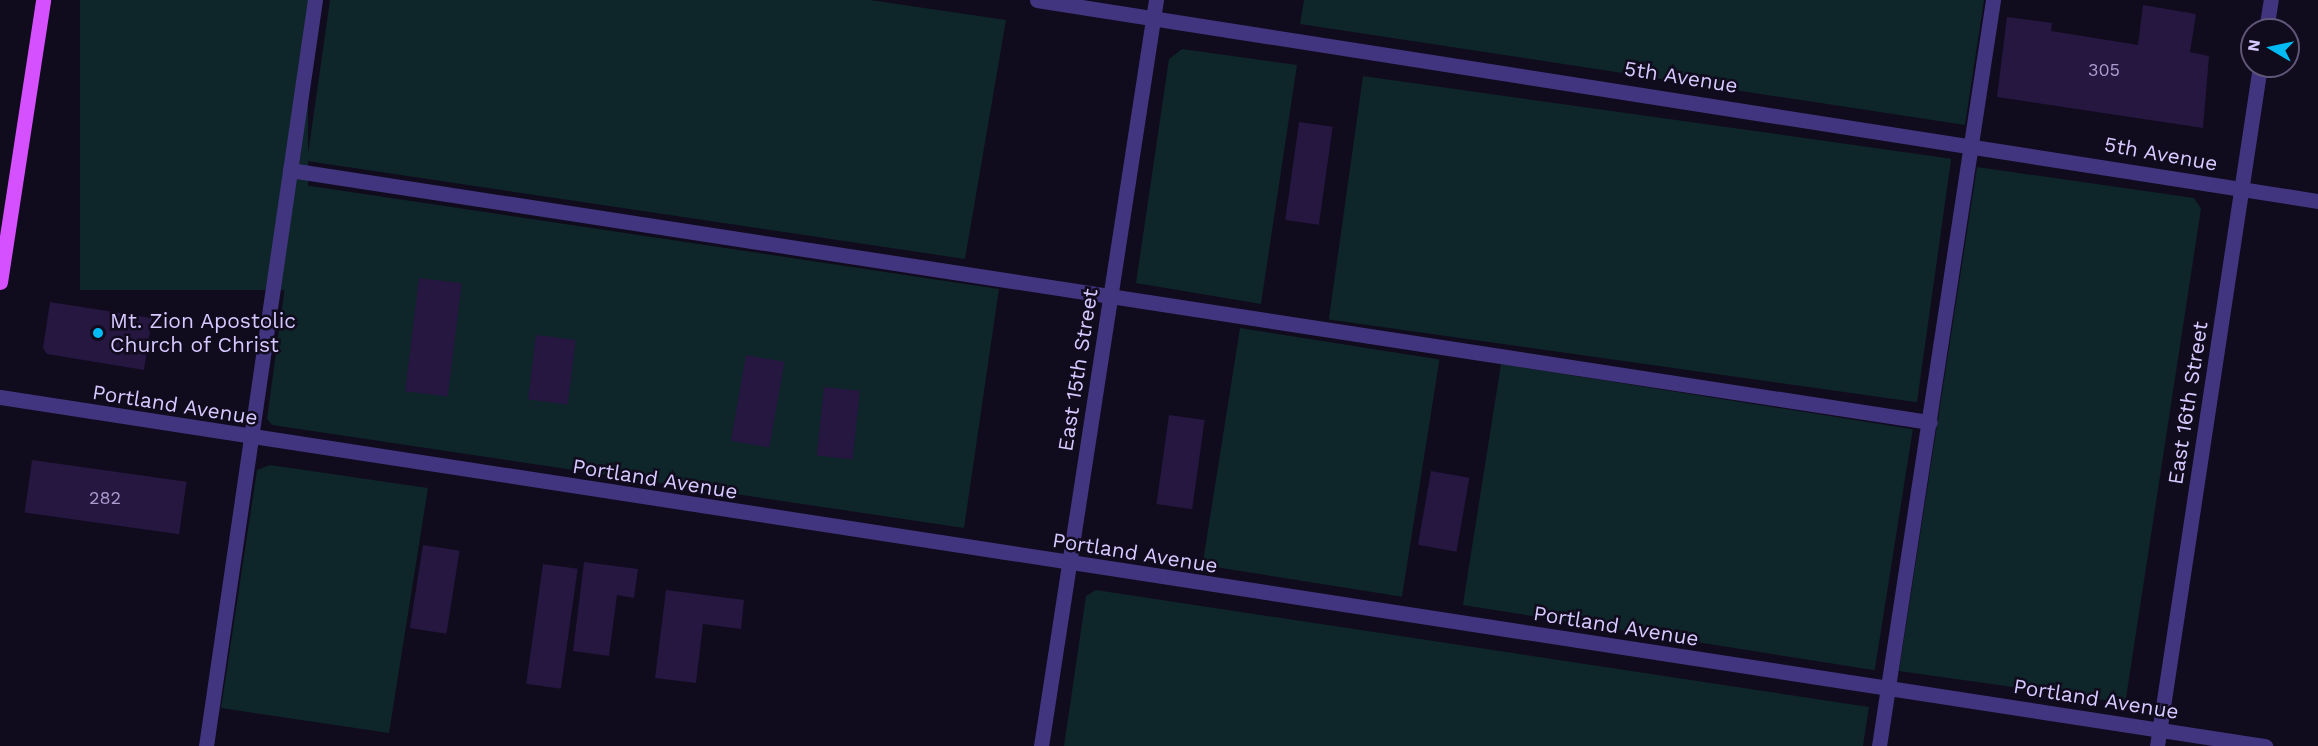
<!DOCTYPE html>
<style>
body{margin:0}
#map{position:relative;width:2318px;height:746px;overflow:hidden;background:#110b1e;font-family:"Work Sans",sans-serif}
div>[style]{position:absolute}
.green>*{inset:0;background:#0e2629;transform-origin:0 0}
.building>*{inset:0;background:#251740;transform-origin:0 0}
.service>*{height:15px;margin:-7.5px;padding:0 7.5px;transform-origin:7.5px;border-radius:7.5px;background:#42357f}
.minor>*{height:15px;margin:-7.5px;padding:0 7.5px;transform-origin:7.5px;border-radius:7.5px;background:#42357f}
.primary>*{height:15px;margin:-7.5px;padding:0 7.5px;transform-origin:7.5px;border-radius:7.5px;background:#d550ff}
.dots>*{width:16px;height:16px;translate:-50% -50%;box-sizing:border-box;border:3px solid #110b1e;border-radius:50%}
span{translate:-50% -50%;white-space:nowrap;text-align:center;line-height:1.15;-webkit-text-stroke:5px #110b1e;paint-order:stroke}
.number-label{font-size:18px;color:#aa9ccf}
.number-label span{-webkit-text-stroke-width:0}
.street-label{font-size:21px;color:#d6c9ff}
.poi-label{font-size:21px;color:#d6c9ff}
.left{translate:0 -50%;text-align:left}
.north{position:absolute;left:2240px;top:18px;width:60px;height:60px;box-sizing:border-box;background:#110b1e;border:2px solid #605778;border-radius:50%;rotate:279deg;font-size:16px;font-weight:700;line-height:24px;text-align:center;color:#d6c9ff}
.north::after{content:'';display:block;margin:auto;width:21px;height:27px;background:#00bbf4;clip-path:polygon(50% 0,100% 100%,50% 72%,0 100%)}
</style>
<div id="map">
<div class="green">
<i style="left:80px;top:0;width:228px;height:290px"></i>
<i style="clip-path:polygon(330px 0,870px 0,1006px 20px,965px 259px,307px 161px)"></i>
<i style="clip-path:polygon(1304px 0,1984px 0,1965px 125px,1300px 24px)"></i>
<i style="clip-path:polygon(1182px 49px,1297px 65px,1261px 304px,1136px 283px,1169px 59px)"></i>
<i style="left:1363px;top:76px;width:594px;height:246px;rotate:8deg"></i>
<i style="clip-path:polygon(1977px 167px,2194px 198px,2201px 209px,2126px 698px,2120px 702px,1899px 671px)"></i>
<i style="clip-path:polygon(304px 185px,999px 289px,964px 528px,272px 425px,267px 419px,298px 190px)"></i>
<i style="left:1240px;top:328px;width:202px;height:240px;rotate:9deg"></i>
<i style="left:1501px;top:364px;width:417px;height:244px;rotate:9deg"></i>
<i style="clip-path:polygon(270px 465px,428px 488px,389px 733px,221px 708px,257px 470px)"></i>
<i style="clip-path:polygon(1096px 590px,1869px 707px,1863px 746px,1064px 746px,1086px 596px)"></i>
</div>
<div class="building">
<i style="clip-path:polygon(2143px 5px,2196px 14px,2190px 52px,2209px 56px,2203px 128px,1997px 97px,2007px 17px,2052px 23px,2051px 31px,2138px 45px)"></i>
<i style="left:1299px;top:122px;width:34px;height:99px;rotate:8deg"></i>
<i style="left:419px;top:278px;width:43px;height:114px;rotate:7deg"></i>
<i style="clip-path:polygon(50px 302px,152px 318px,144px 370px,47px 354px,43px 348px)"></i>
<i style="left:536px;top:335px;width:40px;height:65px;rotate:7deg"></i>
<i style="left:746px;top:355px;width:39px;height:87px;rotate:10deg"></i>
<i style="left:824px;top:387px;width:36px;height:69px;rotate:6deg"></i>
<i style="left:1169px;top:415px;width:36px;height:90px;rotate:8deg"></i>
<i style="left:32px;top:460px;width:156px;height:53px;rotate:8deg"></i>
<i style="left:1431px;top:471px;width:39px;height:75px;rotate:10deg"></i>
<i style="left:423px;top:545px;width:37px;height:84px;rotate:9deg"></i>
<i style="clip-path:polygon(584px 562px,638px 569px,634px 598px,617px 595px,609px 656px,573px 651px)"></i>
<i style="left:543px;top:564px;width:35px;height:121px;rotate:8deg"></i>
<i style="clip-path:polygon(666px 590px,744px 600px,741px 629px,703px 624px,696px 683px,655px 678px)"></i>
</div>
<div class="service">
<i style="left:290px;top:170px;width:1659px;rotate:8.74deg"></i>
<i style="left:206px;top:746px;width:754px;rotate:-81.69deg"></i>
<i style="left:1879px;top:746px;width:755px;rotate:-81.31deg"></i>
</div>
<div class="minor">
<i style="left:1037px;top:0;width:1297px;rotate:8.92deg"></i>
<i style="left:2266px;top:30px;width:30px;rotate:-81deg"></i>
<i style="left:0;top:397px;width:2292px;rotate:8.76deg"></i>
<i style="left:1041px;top:746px;width:755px;rotate:-81.24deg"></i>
<i style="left:2157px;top:746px;width:688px;rotate:-81.39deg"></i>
</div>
<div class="primary">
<i style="left:0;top:282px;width:285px;rotate:-81.3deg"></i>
</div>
<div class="dots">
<i style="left:98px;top:333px;background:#00bbf4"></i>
</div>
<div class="number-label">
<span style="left:2104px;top:70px">305</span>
<span style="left:105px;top:498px">282</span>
</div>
<div class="street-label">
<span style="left:1681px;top:77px;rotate:9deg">5th Avenue</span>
<span style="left:2161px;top:154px;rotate:10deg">5th Avenue</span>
<span style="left:1078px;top:370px;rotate:-81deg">East 15th Street</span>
<span style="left:2188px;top:403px;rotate:-81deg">East 16th Street</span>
<span style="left:175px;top:405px;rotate:9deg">Portland Avenue</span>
<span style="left:655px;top:479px;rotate:9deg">Portland Avenue</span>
<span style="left:1135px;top:553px;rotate:9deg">Portland Avenue</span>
<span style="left:1616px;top:626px;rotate:9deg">Portland Avenue</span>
<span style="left:2096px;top:699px;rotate:9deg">Portland Avenue</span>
</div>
<div class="poi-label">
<span class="left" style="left:110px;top:333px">Mt. Zion Apostolic<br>Church of Christ</span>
</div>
<div class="north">N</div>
</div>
